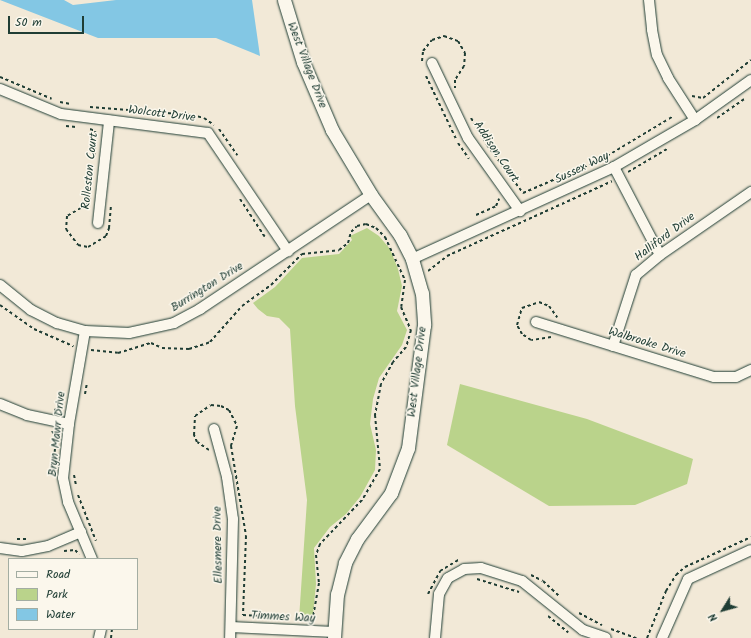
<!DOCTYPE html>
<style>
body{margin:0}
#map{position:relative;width:751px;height:638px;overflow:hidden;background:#f2e9d7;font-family:Kalam,sans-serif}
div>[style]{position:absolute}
.green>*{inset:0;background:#bad38b}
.water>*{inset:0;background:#83c7e4}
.path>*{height:2px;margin-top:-1px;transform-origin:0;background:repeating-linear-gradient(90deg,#1f3d34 0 3px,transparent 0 6px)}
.roads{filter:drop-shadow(0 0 1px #1f3d34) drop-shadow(0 0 1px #1f3d34)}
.street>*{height:10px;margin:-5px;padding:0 5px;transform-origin:5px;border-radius:5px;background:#fbf7ec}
.secondary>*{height:13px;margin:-6.5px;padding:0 6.5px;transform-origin:6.5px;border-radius:6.5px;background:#fbf7ec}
span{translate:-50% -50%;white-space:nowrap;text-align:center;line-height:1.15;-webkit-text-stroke:3px #fbf7ec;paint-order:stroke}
.street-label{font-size:12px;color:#1f3d34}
.legend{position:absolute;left:8px;top:558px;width:130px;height:72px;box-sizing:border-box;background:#fbf7ec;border:1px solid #a3ada2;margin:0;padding:5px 7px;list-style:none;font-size:12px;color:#1f3d34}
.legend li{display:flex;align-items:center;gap:8px;height:20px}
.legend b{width:20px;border:1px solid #a3ada2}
.north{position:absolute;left:703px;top:590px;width:40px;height:40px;-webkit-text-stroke:3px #fbf7ec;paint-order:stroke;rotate:233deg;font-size:11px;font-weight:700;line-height:16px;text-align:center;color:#1f3d34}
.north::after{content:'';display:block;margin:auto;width:14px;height:18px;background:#1f3d34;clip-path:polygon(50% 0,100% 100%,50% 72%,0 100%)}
.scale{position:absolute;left:8px;top:16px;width:76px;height:18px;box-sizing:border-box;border:2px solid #1f3d34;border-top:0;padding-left:5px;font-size:12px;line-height:14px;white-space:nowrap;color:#1f3d34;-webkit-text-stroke:3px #fbf7ec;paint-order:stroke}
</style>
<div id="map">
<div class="green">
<i style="clip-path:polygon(367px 228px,379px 236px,390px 249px,398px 269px,402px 286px,397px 311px,407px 330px,402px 345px,379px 378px,373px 399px,370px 424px,376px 450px,375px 470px,360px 497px,346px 514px,330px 527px,314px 548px,316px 584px,312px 624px,299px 619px,307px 500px,295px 406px,290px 329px,279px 318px,267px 316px,258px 309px,253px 303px,275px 287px,302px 258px,339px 254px,352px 240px,350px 236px)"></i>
<i style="clip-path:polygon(460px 384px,587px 419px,693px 459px,687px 484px,635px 505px,549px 506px,447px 445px)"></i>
</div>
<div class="water">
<i style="clip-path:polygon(0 0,64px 0,73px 5px,116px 0,252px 0,260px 56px,216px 38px,98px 38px)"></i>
</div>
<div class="path">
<i style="left:422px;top:61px;width:10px;rotate:-84deg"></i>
<i style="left:423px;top:51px;width:14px;rotate:-51deg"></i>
<i style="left:432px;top:40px;width:13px;rotate:-18deg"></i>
<i style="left:444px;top:36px;width:15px;rotate:20deg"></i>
<i style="left:458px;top:41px;width:14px;rotate:60deg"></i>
<i style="left:465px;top:53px;width:13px;rotate:94deg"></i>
<i style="left:464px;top:66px;width:17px;rotate:123deg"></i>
<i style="left:455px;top:80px;width:8px;rotate:90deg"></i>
<i style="left:426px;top:76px;width:70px;rotate:64.5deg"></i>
<i style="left:0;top:77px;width:56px;rotate:22.9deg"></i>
<i style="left:692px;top:96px;width:11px;rotate:10deg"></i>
<i style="left:703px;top:98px;width:61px;rotate:-38.4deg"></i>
<i style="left:60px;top:102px;width:11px;rotate:10deg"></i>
<i style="left:90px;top:107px;width:102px;rotate:4.5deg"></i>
<i style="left:192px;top:115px;width:12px;rotate:14deg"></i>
<i style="left:204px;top:118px;width:12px;rotate:35deg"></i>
<i style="left:471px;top:118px;width:31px;rotate:59deg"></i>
<i style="left:487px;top:145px;width:60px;rotate:53.1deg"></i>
<i style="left:523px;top:193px;width:86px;rotate:-23.3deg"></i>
<i style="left:602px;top:159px;width:82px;rotate:-31deg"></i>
<i style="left:717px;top:118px;width:33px;rotate:-35deg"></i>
<i style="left:66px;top:126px;width:10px;rotate:6deg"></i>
<i style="left:90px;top:129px;width:5px;rotate:22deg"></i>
<i style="left:95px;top:131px;width:4px;rotate:76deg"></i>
<i style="left:96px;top:135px;width:24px;rotate:95deg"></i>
<i style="left:219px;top:129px;width:32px;rotate:55deg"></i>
<i style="left:458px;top:143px;width:19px;rotate:55deg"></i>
<i style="left:628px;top:172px;width:45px;rotate:-30.5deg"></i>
<i style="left:90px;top:197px;width:9px;rotate:117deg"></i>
<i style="left:86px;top:205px;width:22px;rotate:150deg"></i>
<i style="left:67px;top:216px;width:13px;rotate:94deg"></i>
<i style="left:66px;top:229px;width:20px;rotate:53deg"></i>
<i style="left:78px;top:245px;width:10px;rotate:11deg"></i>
<i style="left:88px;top:247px;width:21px;rotate:-31deg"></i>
<i style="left:106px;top:236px;width:9px;rotate:-69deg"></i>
<i style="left:109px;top:228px;width:24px;rotate:-85deg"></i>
<i style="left:240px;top:199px;width:45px;rotate:56.7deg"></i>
<i style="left:476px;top:215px;width:22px;rotate:-24deg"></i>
<i style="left:496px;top:206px;width:8px;rotate:-67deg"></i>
<i style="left:428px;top:271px;width:24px;rotate:-38deg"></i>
<i style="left:447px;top:256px;width:181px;rotate:-24.4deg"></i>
<i style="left:0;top:305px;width:42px;rotate:35.2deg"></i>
<i style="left:34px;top:329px;width:43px;rotate:23.6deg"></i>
<i style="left:551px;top:337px;width:20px;rotate:171deg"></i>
<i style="left:531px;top:340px;width:11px;rotate:-146deg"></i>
<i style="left:522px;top:334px;width:10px;rotate:-119deg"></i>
<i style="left:517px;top:325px;width:18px;rotate:-74deg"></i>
<i style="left:522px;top:308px;width:18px;rotate:-19deg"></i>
<i style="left:539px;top:302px;width:11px;rotate:22deg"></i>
<i style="left:549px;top:306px;width:14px;rotate:54deg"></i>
<i style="left:91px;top:350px;width:27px;rotate:6deg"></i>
<i style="left:118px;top:353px;width:34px;rotate:-17deg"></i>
<i style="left:151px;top:343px;width:12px;rotate:24deg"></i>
<i style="left:162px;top:348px;width:27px;rotate:2deg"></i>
<i style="left:189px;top:349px;width:22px;rotate:-18deg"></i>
<i style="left:210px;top:342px;width:48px;rotate:-48.4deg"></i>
<i style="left:242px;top:306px;width:36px;rotate:-36deg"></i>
<i style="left:271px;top:285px;width:44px;rotate:-45deg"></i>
<i style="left:302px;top:254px;width:37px;rotate:-6deg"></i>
<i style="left:339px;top:250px;width:11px;rotate:-38deg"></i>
<i style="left:348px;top:243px;width:11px;rotate:-75deg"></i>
<i style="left:351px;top:232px;width:8px;rotate:-45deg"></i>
<i style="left:357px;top:226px;width:9px;rotate:-13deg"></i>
<i style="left:366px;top:224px;width:11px;rotate:22deg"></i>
<i style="left:376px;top:228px;width:13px;rotate:45deg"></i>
<i style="left:385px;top:237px;width:47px;rotate:65.1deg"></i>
<i style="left:405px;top:280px;width:27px;rotate:98deg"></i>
<i style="left:401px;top:307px;width:25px;rotate:67deg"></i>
<i style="left:411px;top:330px;width:18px;rotate:106deg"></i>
<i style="left:406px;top:347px;width:20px;rotate:131deg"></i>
<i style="left:393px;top:362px;width:25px;rotate:119deg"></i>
<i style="left:381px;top:384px;width:32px;rotate:101deg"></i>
<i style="left:375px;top:415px;width:54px;rotate:84.7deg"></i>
<i style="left:380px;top:469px;width:36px;rotate:120deg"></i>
<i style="left:362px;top:500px;width:61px;rotate:133.7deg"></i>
<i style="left:320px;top:544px;width:12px;rotate:110deg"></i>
<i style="left:316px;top:555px;width:28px;rotate:84deg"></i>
<i style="left:319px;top:583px;width:39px;rotate:100deg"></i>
<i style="left:85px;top:394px;width:11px;rotate:-80deg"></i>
<i style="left:54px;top:410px;width:4px;rotate:-14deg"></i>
<i style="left:58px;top:409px;width:7px;rotate:-56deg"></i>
<i style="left:52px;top:431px;width:7px;rotate:56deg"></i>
<i style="left:56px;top:437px;width:34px;rotate:95deg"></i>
<i style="left:209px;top:450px;width:14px;rotate:-146deg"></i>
<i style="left:197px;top:442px;width:8px;rotate:-113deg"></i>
<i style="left:194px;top:435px;width:19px;rotate:-87deg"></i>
<i style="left:195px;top:416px;width:19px;rotate:-35deg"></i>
<i style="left:211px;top:405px;width:10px;rotate:6deg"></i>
<i style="left:221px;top:406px;width:9px;rotate:27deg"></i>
<i style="left:229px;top:410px;width:18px;rotate:63deg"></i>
<i style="left:237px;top:426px;width:21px;rotate:107deg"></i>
<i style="left:231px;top:446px;width:91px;rotate:80.5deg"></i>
<i style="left:246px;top:536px;width:79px;rotate:92.2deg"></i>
<i style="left:74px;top:475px;width:10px;rotate:79deg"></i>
<i style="left:78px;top:495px;width:49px;rotate:68.6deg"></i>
<i style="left:17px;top:539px;width:10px"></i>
<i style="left:64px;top:551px;width:11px;rotate:-5deg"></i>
<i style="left:75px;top:550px;width:6px;rotate:45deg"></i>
<i style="left:531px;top:575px;width:13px;rotate:27deg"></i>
<i style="left:543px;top:581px;width:22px;rotate:43deg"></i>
<i style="left:477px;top:579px;width:44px;rotate:17.2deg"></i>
<i style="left:428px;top:594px;width:26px;rotate:-62deg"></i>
<i style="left:440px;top:571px;width:23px;rotate:-31deg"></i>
<i style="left:579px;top:613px;width:26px;rotate:28deg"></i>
<i style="left:243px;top:615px;width:36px;rotate:3deg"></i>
<i style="left:279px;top:617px;width:4px;rotate:56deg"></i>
<i style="left:548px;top:616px;width:26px;rotate:39deg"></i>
<i style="left:611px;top:629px;width:27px;rotate:20deg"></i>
<i style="left:111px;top:638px;width:9px;rotate:-84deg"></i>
<i style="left:647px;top:638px;width:51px;rotate:-68deg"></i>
<i style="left:666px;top:591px;width:19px;rotate:-58deg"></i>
<i style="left:676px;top:575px;width:12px;rotate:-42deg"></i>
<i style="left:685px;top:567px;width:72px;rotate:-24.4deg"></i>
</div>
<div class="roads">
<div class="street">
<i style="left:649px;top:0;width:30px;rotate:84deg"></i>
<i style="left:652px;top:30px;width:25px;rotate:79deg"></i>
<i style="left:657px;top:55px;width:25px;rotate:64deg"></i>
<i style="left:668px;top:78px;width:50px;rotate:57.3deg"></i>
<i style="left:432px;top:63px;width:83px;rotate:64.4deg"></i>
<i style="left:468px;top:138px;width:90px;rotate:54.5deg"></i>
<i style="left:0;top:89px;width:66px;rotate:22.3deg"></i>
<i style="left:61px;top:114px;width:148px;rotate:7.4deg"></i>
<i style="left:208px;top:133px;width:143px;rotate:55.9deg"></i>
<i style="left:614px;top:167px;width:99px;rotate:62.4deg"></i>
<i style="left:98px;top:223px;width:103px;rotate:-83.8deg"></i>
<i style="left:412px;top:259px;width:222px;rotate:-24.5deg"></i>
<i style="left:614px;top:167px;width:94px;rotate:-30.1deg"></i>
<i style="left:695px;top:120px;width:69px;rotate:-35.5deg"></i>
<i style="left:0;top:285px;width:40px;rotate:39deg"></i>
<i style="left:31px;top:310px;width:29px;rotate:27deg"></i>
<i style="left:57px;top:323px;width:29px;rotate:16deg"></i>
<i style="left:85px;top:331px;width:44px;rotate:2.6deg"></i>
<i style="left:129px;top:333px;width:46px;rotate:-12.5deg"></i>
<i style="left:174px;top:323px;width:30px;rotate:-28deg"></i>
<i style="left:200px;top:309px;width:206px;rotate:-33.7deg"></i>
<i style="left:536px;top:322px;width:186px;rotate:17.2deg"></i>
<i style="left:714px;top:377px;width:22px"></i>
<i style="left:736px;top:377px;width:17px;rotate:-25deg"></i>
<i style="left:85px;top:331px;width:94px;rotate:99.8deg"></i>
<i style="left:69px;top:424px;width:54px;rotate:96.3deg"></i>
<i style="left:63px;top:478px;width:25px;rotate:78deg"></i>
<i style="left:68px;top:502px;width:62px;rotate:67.2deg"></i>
<i style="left:613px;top:346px;width:75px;rotate:-72.1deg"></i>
<i style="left:636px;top:275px;width:31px;rotate:-40deg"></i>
<i style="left:660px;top:255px;width:111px;rotate:-34.7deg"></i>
<i style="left:0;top:404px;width:29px;rotate:22deg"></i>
<i style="left:27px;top:415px;width:43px;rotate:12.1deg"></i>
<i style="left:214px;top:429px;width:50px;rotate:74.8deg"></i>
<i style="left:227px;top:477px;width:42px;rotate:81.9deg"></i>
<i style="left:233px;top:519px;width:119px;rotate:91.4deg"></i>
<i style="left:0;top:548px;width:22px;rotate:8deg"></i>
<i style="left:22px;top:551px;width:26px;rotate:-11deg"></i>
<i style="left:48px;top:546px;width:36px;rotate:-23deg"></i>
<i style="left:231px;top:627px;width:103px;rotate:2.8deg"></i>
<i style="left:99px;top:638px;width:9px;rotate:-77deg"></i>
<i style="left:435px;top:638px;width:44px;rotate:-84.8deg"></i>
<i style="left:439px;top:594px;width:18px;rotate:-61deg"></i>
<i style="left:448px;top:578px;width:18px;rotate:-29deg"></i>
<i style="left:464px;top:569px;width:17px;rotate:-3deg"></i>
<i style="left:481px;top:568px;width:43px;rotate:17.6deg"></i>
<i style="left:522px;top:581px;width:78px;rotate:38.8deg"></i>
<i style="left:583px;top:630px;width:24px;rotate:19deg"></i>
<i style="left:662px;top:638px;width:64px;rotate:-66.2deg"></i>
<i style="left:688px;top:579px;width:69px;rotate:-24.7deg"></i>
</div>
<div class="secondary">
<i style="left:284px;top:0;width:65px;rotate:73deg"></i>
<i style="left:303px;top:62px;width:74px;rotate:66.9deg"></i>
<i style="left:332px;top:130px;width:76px;rotate:59deg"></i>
<i style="left:371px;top:195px;width:49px;rotate:54.1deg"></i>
<i style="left:400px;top:235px;width:27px;rotate:63deg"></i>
<i style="left:412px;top:259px;width:35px;rotate:74deg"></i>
<i style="left:422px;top:293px;width:32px;rotate:86deg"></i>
<i style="left:424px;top:325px;width:124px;rotate:97.4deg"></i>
<i style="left:408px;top:448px;width:48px;rotate:110.7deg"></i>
<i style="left:391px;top:493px;width:57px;rotate:126.5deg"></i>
<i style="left:357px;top:539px;width:27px;rotate:117deg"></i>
<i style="left:345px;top:563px;width:32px;rotate:104deg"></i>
<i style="left:337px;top:594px;width:44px;rotate:93.9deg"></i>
</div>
</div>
<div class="street-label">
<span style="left:307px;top:65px;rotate:69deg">West Village Drive</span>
<span style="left:162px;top:114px;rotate:7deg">Wolcott Drive</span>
<span style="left:496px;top:152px;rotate:56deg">Addison Court</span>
<span style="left:582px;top:168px;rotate:-26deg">Sussex Way</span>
<span style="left:90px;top:171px;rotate:-84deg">Rolleston Court</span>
<span style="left:665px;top:237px;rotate:-37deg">Halliford Drive</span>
<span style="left:207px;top:287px;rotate:-32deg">Burrington Drive</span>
<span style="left:647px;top:343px;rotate:17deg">Walbrooke Drive</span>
<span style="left:417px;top:372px;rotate:-83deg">West Village Drive</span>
<span style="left:57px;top:434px;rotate:-84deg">Bryn Mawr Drive</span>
<span style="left:218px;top:545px;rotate:-91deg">Ellesmere Drive</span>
<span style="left:283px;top:617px;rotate:3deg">Timmes Way</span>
</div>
<ul class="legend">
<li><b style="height:5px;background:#fbf7ec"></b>Road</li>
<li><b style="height:11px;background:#bad38b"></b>Park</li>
<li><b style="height:11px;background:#83c7e4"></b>Water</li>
</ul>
<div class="north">N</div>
<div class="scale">50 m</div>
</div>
